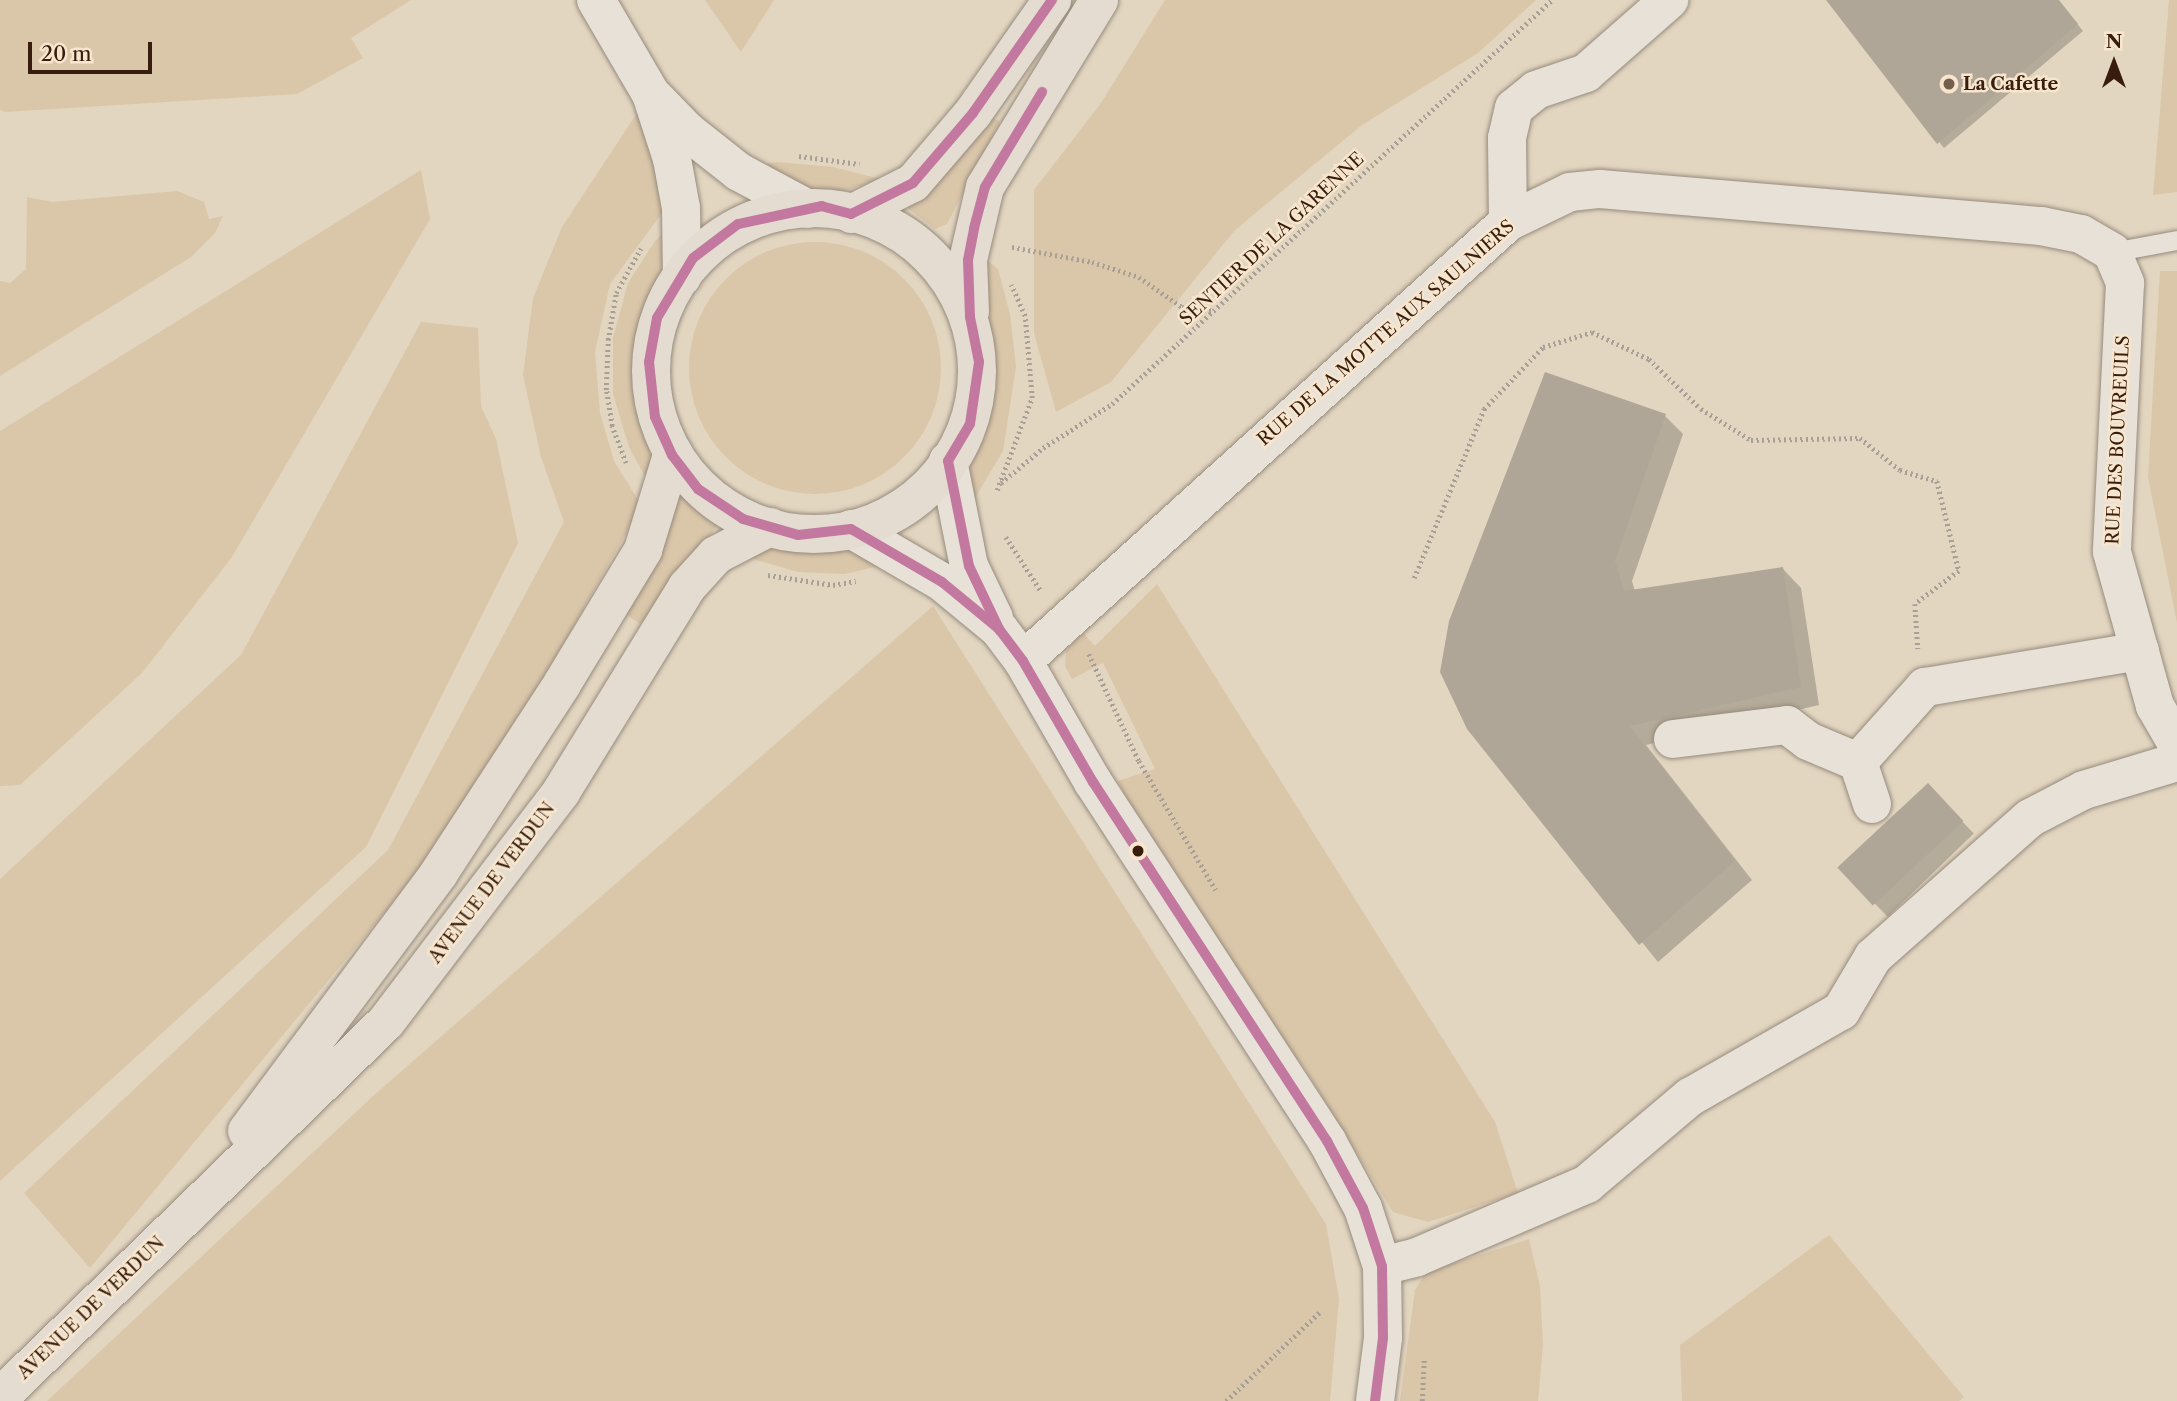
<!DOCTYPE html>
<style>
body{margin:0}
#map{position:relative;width:2177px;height:1401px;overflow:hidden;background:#e3d6c1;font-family:"Libre Caslon Text",serif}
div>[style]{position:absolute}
.green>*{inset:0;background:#dac6a9}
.round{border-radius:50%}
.shadow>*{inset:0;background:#0003;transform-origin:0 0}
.building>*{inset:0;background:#b0a697;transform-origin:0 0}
.path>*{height:4.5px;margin-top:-2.25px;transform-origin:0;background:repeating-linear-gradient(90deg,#a8a096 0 2px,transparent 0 5.5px)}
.roads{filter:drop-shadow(0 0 2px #968b7d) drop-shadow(0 0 2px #968b7d)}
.service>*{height:19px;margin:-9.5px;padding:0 9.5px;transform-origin:9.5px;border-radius:9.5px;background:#e8e1d7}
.minor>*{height:38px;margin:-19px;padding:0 19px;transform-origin:19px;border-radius:19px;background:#e8e1d7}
.primary>*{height:38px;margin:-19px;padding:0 19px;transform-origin:19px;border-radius:19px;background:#e4dcd0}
.primary>.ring{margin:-19px;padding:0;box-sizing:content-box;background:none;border:38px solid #e4dcd0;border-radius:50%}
.bus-1>*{height:10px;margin:-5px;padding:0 5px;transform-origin:5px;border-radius:5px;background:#c3799f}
.dots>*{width:19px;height:19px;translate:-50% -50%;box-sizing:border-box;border:4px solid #f7e6cd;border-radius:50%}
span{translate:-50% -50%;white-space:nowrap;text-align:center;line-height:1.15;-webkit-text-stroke:5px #f7e6cd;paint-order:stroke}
.poi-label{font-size:18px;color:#381d0e;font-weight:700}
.left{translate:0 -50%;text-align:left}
.street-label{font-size:18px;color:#381d0e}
.north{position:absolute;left:2079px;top:28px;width:70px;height:70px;-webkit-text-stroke:5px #f7e6cd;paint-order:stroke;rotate:0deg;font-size:19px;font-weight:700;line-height:28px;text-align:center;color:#381d0e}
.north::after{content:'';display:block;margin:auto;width:24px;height:32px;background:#381d0e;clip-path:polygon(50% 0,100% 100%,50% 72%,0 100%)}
.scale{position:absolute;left:28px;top:42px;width:124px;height:32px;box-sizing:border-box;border:4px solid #381d0e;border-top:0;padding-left:9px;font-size:21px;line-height:24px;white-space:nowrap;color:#381d0e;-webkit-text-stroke:5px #f7e6cd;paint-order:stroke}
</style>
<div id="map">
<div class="green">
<i style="clip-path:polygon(0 0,411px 0,351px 38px,363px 58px,297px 94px,5px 112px,0 110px)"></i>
<i style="clip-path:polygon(705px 0,774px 0,741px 52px)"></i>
<i style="clip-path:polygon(1165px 0,1536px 0,1478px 53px,1362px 125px,1235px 230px,1111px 382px,1056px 412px,1034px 333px,1034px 190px,1101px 103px)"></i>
<i style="clip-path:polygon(2169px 0,2177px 0,2177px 192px,2153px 195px)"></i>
<i style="clip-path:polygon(985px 112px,1000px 122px,947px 224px,935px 229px,900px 202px)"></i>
<i style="clip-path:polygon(637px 113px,661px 160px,662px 213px,610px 284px,595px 352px,600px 413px,614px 461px,639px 501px,639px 510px,526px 710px,419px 871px,90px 1268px,24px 1193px,388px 850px,564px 522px,541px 457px,523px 375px,533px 298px,562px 227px)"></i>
<i style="clip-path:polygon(777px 162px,833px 167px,880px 179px,838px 193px,806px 190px,762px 175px,765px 164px)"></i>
<i style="clip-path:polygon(421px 170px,430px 219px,232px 557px,142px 673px,20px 785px,0 786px,0 431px)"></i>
<i style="clip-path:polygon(177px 191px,204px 202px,209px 219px,223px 216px,215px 233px,191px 257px,0 376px,0 281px,10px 283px,26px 269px,27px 197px,52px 202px)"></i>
<i style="clip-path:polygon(671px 226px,666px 263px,643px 312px,636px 357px,638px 396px,651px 456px,647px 480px,629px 447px,613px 394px,613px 338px,628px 283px,655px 241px)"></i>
<i class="round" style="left:689px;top:242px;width:252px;height:252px"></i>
<i style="clip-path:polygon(977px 252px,998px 269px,1010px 314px,1016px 367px,1003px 451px,975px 498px,968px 469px,987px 416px,994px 367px)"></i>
<i style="clip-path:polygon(2160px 271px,2177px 271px,2177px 623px,2148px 477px)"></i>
<i style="clip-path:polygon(421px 322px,478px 328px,481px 406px,496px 439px,518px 543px,366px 847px,0 1181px,0 879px,241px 655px)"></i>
<i style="clip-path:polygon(687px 497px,721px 521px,640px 624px,620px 610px,676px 499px)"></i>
<i style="clip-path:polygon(772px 548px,853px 549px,883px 565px,845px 574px,798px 572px,746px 557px)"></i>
<i style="clip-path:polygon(1157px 584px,1495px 1122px,1518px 1193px,1428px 1222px,1393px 1212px,1304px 1067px,1265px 1021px,1156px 857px,1118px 781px,1155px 769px,1103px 663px,1072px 679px,1065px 666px,1066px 650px,1083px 633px,1095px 646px)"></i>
<i style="clip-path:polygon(933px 606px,1326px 1224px,1339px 1299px,1330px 1401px,47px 1401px,372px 1097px)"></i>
<i style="clip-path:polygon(1829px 1235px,1964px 1397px,1959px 1401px,1682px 1401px,1680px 1345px)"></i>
<i style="clip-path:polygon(1529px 1239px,1540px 1286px,1543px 1345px,1538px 1401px,1400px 1401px,1415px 1290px,1426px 1272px)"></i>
</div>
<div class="shadow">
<i style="clip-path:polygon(1828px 0,2058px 0,2083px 31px,1944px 148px)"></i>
<i style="clip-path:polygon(1665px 416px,1683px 434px,1632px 581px,1635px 591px,1783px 569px,1801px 588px,1819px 705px,1646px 745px,1752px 880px,1658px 962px,1469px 728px)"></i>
<i style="left:1928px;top:786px;width:66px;height:120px;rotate:46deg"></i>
</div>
<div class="building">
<i style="clip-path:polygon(1826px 0,2059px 0,2078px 24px,1937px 144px)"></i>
<i style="clip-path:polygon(1545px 372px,1666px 414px,1615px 561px,1624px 591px,1783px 567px,1801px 687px,1630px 726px,1735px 861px,1639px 945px,1467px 729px,1440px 672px,1449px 621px)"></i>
<i style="left:1928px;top:783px;width:52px;height:124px;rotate:47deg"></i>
</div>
<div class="path">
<i style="left:799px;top:156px;width:61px;rotate:7.6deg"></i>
<i style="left:1012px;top:247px;width:81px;rotate:10.6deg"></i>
<i style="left:1092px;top:262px;width:49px;rotate:17.7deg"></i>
<i style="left:1139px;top:277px;width:52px;rotate:34.9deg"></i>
<i style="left:1182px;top:307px;width:31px;rotate:7deg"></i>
<i style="left:626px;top:463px;width:40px;rotate:-111deg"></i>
<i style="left:612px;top:426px;width:36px;rotate:-99deg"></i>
<i style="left:606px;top:390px;width:50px;rotate:-87.7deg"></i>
<i style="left:608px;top:340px;width:48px;rotate:-80.3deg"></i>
<i style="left:616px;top:293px;width:51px;rotate:-60.9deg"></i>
<i style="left:1001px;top:483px;width:55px;rotate:-39.8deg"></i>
<i style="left:1043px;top:448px;width:82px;rotate:-32.5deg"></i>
<i style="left:1112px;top:404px;width:597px;rotate:-42.56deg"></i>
<i style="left:997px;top:490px;width:98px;rotate:-69.2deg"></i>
<i style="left:1032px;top:398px;width:82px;rotate:-94.9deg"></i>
<i style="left:1025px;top:316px;width:34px;rotate:-114deg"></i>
<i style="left:1006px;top:537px;width:64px;rotate:57.1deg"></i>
<i style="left:768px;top:575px;width:66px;rotate:8.7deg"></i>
<i style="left:833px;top:585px;width:23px;rotate:-10deg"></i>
<i style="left:1414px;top:578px;width:183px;rotate:-67.5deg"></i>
<i style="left:1484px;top:409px;width:86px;rotate:-46.4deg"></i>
<i style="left:1543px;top:347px;width:51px;rotate:-17deg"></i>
<i style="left:1592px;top:332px;width:63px;rotate:25.3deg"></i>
<i style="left:1649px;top:359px;width:72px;rotate:43.9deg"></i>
<i style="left:1701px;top:409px;width:59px;rotate:31.8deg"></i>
<i style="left:1751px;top:440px;width:109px;rotate:-1.1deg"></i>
<i style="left:1860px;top:438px;width:51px;rotate:38.7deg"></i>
<i style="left:1900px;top:470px;width:39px;rotate:17deg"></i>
<i style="left:1937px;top:481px;width:93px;rotate:76.3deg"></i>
<i style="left:1959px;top:571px;width:55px;rotate:143.1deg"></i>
<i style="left:1915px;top:604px;width:45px;rotate:86.2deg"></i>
<i style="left:1089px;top:654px;width:118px;rotate:65deg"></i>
<i style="left:1139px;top:761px;width:150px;rotate:59.2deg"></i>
<i style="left:1226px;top:1401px;width:132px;rotate:-43.5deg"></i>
<i style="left:1422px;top:1401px;width:41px;rotate:-87.2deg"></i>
</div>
<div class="roads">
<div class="service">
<i style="left:2112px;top:252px;width:66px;rotate:-10.5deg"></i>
</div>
<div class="minor">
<i style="left:596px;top:0;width:109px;rotate:59.7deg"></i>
<i style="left:651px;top:94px;width:68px;rotate:72.1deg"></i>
<i style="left:672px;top:159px;width:50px;rotate:79.6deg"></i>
<i style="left:681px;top:208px;width:69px;rotate:89.2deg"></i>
<i style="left:655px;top:98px;width:46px;rotate:45.9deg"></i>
<i style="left:687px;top:131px;width:66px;rotate:38.3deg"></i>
<i style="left:739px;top:172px;width:78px;rotate:28.2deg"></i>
<i style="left:1508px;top:222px;width:84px;rotate:-90.7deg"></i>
<i style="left:1507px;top:138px;width:31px;rotate:-77deg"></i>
<i style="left:1514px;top:108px;width:28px;rotate:-39deg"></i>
<i style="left:1536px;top:90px;width:53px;rotate:-18.8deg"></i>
<i style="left:1586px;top:73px;width:111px;rotate:-41.3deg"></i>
<i style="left:948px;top:461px;width:107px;rotate:78.7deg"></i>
<i style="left:969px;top:566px;width:58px;rotate:64.3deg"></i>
<i style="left:851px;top:529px;width:105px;rotate:30.2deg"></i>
<i style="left:942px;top:582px;width:74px;rotate:39.5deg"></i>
<i style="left:999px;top:629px;width:40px;rotate:53deg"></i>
<i style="left:1023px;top:661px;width:140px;rotate:60deg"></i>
<i style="left:1093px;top:782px;width:429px;rotate:56.9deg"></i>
<i style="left:1327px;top:1141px;width:76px;rotate:61.8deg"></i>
<i style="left:1363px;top:1208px;width:61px;rotate:71.9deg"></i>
<i style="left:1382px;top:1266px;width:72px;rotate:89.2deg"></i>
<i style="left:1383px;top:1338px;width:64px;rotate:97.2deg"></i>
<i style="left:1023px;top:661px;width:654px;rotate:-42.15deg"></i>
<i style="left:1508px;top:222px;width:69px;rotate:-25.8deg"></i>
<i style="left:1570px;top:192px;width:30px;rotate:-6deg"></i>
<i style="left:1600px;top:189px;width:443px;rotate:4.8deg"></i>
<i style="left:2041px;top:226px;width:41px;rotate:11.3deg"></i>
<i style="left:2081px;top:234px;width:36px;rotate:30deg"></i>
<i style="left:2112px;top:252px;width:34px;rotate:67deg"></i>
<i style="left:2125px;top:283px;width:269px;rotate:92.8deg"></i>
<i style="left:2112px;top:552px;width:160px;rotate:74.4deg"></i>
<i style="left:2155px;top:706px;width:44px;rotate:59.9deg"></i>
<i style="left:1673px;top:739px;width:115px;rotate:-7deg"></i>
<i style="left:1787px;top:725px;width:26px;rotate:37deg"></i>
<i style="left:1808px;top:741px;width:54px;rotate:22.8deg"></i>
<i style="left:1872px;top:804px;width:44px;rotate:-108.4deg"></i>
<i style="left:1858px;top:762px;width:101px;rotate:-48.2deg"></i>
<i style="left:1925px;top:687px;width:218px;rotate:-9.5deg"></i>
<i style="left:1382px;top:1266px;width:36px;rotate:-14deg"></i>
<i style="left:1417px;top:1257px;width:185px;rotate:-23.2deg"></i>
<i style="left:1587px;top:1184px;width:135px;rotate:-40.2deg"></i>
<i style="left:1690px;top:1097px;width:174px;rotate:-29.7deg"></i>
<i style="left:1841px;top:1011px;width:63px;rotate:-59.3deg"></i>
<i style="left:1873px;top:957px;width:210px;rotate:-41.5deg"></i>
<i style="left:2030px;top:818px;width:61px;rotate:-27.4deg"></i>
<i style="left:2084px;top:790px;width:97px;rotate:-16.8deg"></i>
</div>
<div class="primary">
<i class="ring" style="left:651px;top:208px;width:288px;height:288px"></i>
<i style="left:851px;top:214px;width:69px;rotate:-26.6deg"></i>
<i style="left:913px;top:183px;width:92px;rotate:-49.4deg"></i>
<i style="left:973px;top:113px;width:138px;rotate:-55deg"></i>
<i style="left:970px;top:312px;width:52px;rotate:-92.2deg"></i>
<i style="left:968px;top:260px;width:75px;rotate:-76.9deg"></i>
<i style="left:985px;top:187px;width:219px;rotate:-58.6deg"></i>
<i style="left:247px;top:1131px;width:322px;rotate:-53.3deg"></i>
<i style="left:439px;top:873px;width:225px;rotate:-56.9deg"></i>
<i style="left:562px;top:684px;width:157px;rotate:-58.8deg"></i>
<i style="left:643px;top:550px;width:99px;rotate:-73deg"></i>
<i style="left:0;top:1397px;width:538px;rotate:-44.17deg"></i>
<i style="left:386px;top:1022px;width:289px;rotate:-52.7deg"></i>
<i style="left:561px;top:792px;width:241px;rotate:-58.4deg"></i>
<i style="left:687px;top:587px;width:43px;rotate:-47.8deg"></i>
<i style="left:716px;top:555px;width:61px;rotate:-27.4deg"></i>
</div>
</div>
<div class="bus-1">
<i style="left:1052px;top:0;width:138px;rotate:125deg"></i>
<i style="left:973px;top:113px;width:92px;rotate:130.6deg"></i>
<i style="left:913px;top:183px;width:69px;rotate:153.4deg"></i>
<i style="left:851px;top:214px;width:30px;rotate:-165deg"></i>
<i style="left:822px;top:206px;width:86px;rotate:167.9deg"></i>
<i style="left:738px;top:224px;width:56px;rotate:142.9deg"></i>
<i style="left:693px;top:258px;width:70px;rotate:121deg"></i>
<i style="left:657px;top:318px;width:45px;rotate:100.3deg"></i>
<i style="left:649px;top:362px;width:55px;rotate:83.8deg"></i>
<i style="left:655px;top:417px;width:42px;rotate:65.9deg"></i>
<i style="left:672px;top:455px;width:43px;rotate:52.6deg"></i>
<i style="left:698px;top:489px;width:54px;rotate:33.7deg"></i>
<i style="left:743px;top:519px;width:57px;rotate:16.2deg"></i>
<i style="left:798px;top:535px;width:53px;rotate:-6.5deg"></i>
<i style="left:851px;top:529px;width:105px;rotate:30.2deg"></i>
<i style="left:942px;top:582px;width:74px;rotate:39.5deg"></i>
<i style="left:999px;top:629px;width:40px;rotate:53deg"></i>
<i style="left:1023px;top:661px;width:140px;rotate:60deg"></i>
<i style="left:1093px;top:782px;width:429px;rotate:56.9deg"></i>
<i style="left:1327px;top:1141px;width:76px;rotate:61.8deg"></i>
<i style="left:1363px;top:1208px;width:61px;rotate:71.9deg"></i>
<i style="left:1382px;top:1266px;width:72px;rotate:89.2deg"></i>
<i style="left:1383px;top:1338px;width:64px;rotate:97.2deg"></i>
<i style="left:1000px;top:631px;width:72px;rotate:-115.5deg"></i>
<i style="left:969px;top:566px;width:107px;rotate:-101.3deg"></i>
<i style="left:948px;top:461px;width:43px;rotate:-59.3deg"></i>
<i style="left:970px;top:424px;width:63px;rotate:-81.7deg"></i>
<i style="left:979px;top:362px;width:46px;rotate:-101.3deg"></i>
<i style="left:970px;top:317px;width:57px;rotate:-92deg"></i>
<i style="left:968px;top:260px;width:33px;rotate:-79deg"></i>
<i style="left:974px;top:228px;width:42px;rotate:-75deg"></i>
<i style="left:985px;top:187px;width:111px;rotate:-59deg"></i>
</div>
<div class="dots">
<i style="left:1949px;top:84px;background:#745e4d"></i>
<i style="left:1138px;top:851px;background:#381d0e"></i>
</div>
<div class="poi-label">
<span class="left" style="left:1963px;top:84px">La Cafette</span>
</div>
<div class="street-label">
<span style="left:1272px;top:239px;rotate:-43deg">SENTIER DE LA GARENNE</span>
<span style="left:1386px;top:333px;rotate:-41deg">RUE DE LA MOTTE AUX SAULNIERS</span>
<span style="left:2118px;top:440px;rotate:-87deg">RUE DES BOUVREUILS</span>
<span style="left:492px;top:883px;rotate:-53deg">AVENUE DE VERDUN</span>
<span style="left:91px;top:1308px;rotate:-44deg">AVENUE DE VERDUN</span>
</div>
<div class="north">N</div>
<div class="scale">20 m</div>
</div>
